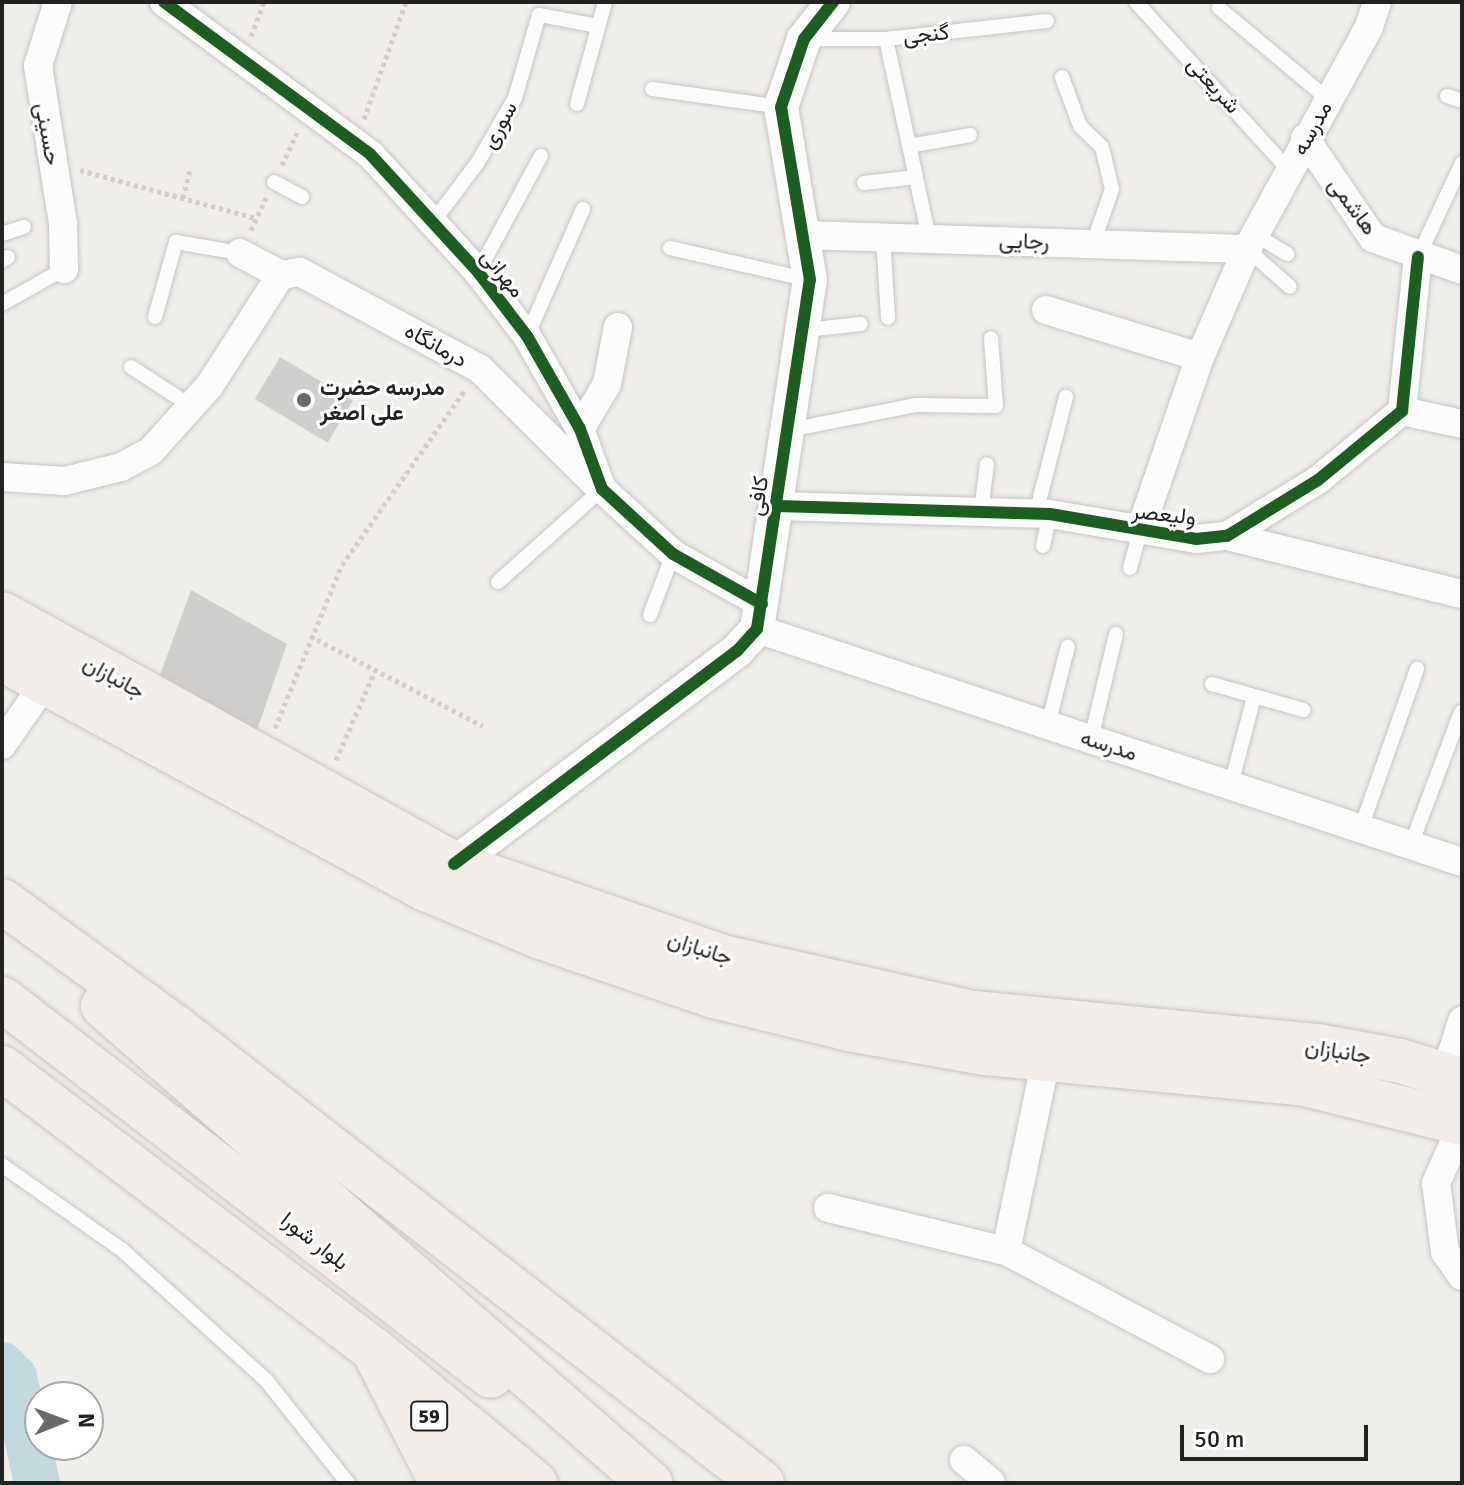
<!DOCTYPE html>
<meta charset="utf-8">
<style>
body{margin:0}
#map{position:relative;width:1464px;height:1485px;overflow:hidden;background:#f0eeeb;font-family:Signika,Vazirmatn,sans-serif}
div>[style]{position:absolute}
.river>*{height:46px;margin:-23px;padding:0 23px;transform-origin:23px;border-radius:23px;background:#c2dadf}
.building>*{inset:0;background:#d0cecc;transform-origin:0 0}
.path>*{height:5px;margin-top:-2.5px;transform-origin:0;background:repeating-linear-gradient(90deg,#d6cbca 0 4px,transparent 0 8px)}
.roads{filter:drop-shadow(0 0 2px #c6c5c3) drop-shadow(0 0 2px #c6c5c3)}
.service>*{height:14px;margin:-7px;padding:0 7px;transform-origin:7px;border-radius:7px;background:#fdfcfc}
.minor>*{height:28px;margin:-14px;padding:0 14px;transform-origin:14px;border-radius:14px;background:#fdfcfc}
.tertiary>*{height:34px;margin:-17px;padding:0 17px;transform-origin:17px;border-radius:17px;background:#fdfcfc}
.primary>*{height:44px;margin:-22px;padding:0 22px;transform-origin:22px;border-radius:22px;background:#f2ede8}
.cycleway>*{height:12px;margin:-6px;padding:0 6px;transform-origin:6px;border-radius:6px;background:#1b5e20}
.dots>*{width:22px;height:22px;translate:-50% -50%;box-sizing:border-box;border:4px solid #fff;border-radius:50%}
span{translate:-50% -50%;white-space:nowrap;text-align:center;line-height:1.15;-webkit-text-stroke:6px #fff;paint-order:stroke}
.shield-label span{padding:2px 6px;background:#fff;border:2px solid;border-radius:6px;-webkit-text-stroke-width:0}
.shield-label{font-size:20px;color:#222;font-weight:700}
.street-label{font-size:22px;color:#222}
.poi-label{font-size:22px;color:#222;font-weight:700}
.left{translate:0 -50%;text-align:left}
.frame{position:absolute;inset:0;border:4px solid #222;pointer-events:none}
.north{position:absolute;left:24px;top:1381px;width:80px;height:80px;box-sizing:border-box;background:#fff;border:2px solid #a7a7a7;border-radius:50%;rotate:89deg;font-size:22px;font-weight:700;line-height:32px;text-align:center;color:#222}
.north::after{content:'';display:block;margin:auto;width:28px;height:36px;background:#6a6968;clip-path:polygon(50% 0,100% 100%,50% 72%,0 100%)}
.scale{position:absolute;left:1180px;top:1425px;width:188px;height:36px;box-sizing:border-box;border:4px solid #222;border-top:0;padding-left:10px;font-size:24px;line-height:28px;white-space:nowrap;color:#222;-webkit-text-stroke:6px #fff;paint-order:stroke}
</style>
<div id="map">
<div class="river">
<i style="left:2px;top:1365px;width:17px;rotate:45deg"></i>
<i style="left:14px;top:1377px;width:108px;rotate:77.8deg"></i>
</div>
<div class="building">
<i style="left:280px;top:357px;width:85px;height:49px;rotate:31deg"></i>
<i style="clip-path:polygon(191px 590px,287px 644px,257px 730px,160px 675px)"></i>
</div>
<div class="path">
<i style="left:251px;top:36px;width:36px;rotate:-69deg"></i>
<i style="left:364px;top:119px;width:124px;rotate:-70.3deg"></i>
<i style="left:282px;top:165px;width:38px;rotate:-65deg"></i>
<i style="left:80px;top:170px;width:182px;rotate:15.3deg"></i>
<i style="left:183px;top:198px;width:29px;rotate:-76deg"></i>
<i style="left:251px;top:230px;width:38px;rotate:-65deg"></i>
<i style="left:310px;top:636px;width:195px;rotate:27.5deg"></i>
<i style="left:275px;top:728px;width:176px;rotate:-67.7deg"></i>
<i style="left:342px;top:565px;width:214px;rotate:-54.9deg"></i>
<i style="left:336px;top:760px;width:95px;rotate:-66.4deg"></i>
</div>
<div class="roads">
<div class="service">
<i style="left:1136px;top:2px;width:227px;rotate:47.7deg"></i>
<i style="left:1219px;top:8px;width:142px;rotate:39.9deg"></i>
<i style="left:808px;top:39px;width:78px"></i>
<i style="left:886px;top:39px;width:162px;rotate:-6.4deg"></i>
<i style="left:886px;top:39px;width:204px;rotate:77.8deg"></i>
<i style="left:1062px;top:77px;width:52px;rotate:69.8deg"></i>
<i style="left:1080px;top:126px;width:30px;rotate:44deg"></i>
<i style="left:1102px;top:147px;width:43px;rotate:76.6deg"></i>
<i style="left:1112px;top:189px;width:58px;rotate:109.1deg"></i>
<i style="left:652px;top:89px;width:130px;rotate:7.9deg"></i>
<i style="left:1447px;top:96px;width:16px;rotate:18deg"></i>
<i style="left:577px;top:104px;width:106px;rotate:-74.6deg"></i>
<i style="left:909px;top:146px;width:62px;rotate:-10.2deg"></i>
<i style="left:274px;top:182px;width:32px;rotate:28deg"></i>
<i style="left:864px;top:183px;width:52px;rotate:-6.6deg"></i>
<i style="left:433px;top:222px;width:75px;rotate:-53.1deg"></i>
<i style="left:478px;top:162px;width:74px;rotate:-60deg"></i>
<i style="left:515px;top:98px;width:86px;rotate:-73.9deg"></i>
<i style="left:539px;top:15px;width:60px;rotate:10.6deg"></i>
<i style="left:2px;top:234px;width:23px;rotate:-18deg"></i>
<i style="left:1254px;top:234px;width:39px;rotate:31deg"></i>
<i style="left:883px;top:238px;width:80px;rotate:86.4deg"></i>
<i style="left:670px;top:248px;width:144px;rotate:12.9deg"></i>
<i style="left:1247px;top:249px;width:57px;rotate:41.5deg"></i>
<i style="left:1418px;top:257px;width:104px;rotate:-64.9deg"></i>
<i style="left:2px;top:261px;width:7px;rotate:-34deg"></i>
<i style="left:478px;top:272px;width:132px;rotate:-61.5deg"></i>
<i style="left:2px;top:304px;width:71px;rotate:-29.4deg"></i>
<i style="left:155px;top:317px;width:78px;rotate:-74.4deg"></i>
<i style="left:176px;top:242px;width:65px;rotate:9.8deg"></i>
<i style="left:806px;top:330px;width:55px;rotate:-6.2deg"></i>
<i style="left:527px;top:336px;width:139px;rotate:-66.2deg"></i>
<i style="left:131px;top:367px;width:72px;rotate:33deg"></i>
<i style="left:789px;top:430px;width:130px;rotate:-11.1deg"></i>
<i style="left:917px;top:405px;width:79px;rotate:0.7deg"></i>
<i style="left:996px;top:406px;width:68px;rotate:-94.2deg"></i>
<i style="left:981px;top:512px;width:48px;rotate:-82.9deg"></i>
<i style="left:1036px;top:513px;width:120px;rotate:-75.5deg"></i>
<i style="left:1043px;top:546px;width:33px;rotate:-78deg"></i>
<i style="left:1130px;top:568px;width:41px;rotate:-74.6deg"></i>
<i style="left:498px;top:582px;width:140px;rotate:-41.8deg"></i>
<i style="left:650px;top:615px;width:65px;rotate:-69.3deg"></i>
<i style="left:1212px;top:684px;width:95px;rotate:15.9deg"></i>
<i style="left:1048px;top:725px;width:81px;rotate:-75.8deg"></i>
<i style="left:1091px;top:739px;width:108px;rotate:-76.6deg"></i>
<i style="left:1231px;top:785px;width:91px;rotate:-75.4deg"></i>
<i style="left:1361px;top:828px;width:169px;rotate:-70.6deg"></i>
<i style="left:1411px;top:845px;width:142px;rotate:-69.4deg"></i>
<i style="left:2px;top:1165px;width:147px;rotate:35.3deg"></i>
<i style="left:122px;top:1250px;width:194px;rotate:42.1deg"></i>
<i style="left:266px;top:1380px;width:132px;rotate:51.5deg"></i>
</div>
<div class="minor">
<i style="left:58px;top:2px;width:67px;rotate:107.4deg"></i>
<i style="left:38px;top:66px;width:160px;rotate:81deg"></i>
<i style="left:63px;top:224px;width:45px;rotate:88.7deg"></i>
<i style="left:164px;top:2px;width:256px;rotate:36.4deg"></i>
<i style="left:370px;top:154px;width:160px;rotate:47.5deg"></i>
<i style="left:478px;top:272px;width:81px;rotate:52.6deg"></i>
<i style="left:527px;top:336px;width:107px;rotate:60.3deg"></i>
<i style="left:580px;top:429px;width:64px;rotate:69.9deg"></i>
<i style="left:602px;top:489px;width:96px;rotate:42.5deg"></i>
<i style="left:673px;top:554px;width:102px;rotate:29.3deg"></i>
<i style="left:1305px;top:138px;width:121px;rotate:55.8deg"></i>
<i style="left:1373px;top:238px;width:95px;rotate:19.8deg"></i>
<i style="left:802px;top:235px;width:445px;rotate:1.8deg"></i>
<i style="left:240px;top:253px;width:47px;rotate:28.2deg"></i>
<i style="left:281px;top:275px;width:19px;rotate:-9deg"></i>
<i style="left:300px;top:272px;width:204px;rotate:28.3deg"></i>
<i style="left:480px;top:369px;width:166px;rotate:44.8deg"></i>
<i style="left:1046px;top:310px;width:161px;rotate:17deg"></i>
<i style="left:1402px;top:411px;width:61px;rotate:12.2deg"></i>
<i style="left:580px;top:429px;width:52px;rotate:-59deg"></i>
<i style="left:607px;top:384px;width:58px;rotate:-79.1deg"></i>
<i style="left:2px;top:477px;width:63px;rotate:3.6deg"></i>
<i style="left:65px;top:481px;width:58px;rotate:-14deg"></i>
<i style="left:121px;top:467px;width:34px;rotate:-28deg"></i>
<i style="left:151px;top:451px;width:89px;rotate:-48.2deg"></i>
<i style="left:210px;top:385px;width:131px;rotate:-57.2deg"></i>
<i style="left:777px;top:506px;width:273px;rotate:1.7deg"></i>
<i style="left:1050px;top:514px;width:148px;rotate:9.7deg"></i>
<i style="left:1196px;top:539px;width:31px;rotate:-6deg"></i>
<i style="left:1227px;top:536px;width:107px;rotate:-31.6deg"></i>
<i style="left:1318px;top:480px;width:109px;rotate:-39.4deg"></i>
<i style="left:1402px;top:411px;width:155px;rotate:-84.1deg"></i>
<i style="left:1141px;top:528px;width:181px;rotate:-71deg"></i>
<i style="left:1200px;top:357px;width:118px;rotate:-66.5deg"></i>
<i style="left:1247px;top:249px;width:253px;rotate:-61.2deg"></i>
<i style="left:1369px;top:27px;width:26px;rotate:-72deg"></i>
<i style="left:1227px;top:536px;width:242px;rotate:13.9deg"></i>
<i style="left:757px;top:629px;width:743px;rotate:18.29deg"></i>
<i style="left:2px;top:745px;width:75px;rotate:-55.3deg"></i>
<i style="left:1445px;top:1075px;width:57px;rotate:-72.5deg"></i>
<i style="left:1462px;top:1125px;width:64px;rotate:114.1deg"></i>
<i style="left:1436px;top:1183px;width:70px;rotate:82.6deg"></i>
<i style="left:1445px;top:1252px;width:29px;rotate:55deg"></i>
<i style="left:828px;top:1208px;width:183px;rotate:13.6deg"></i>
<i style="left:1006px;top:1251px;width:231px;rotate:27.9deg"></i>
<i style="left:1006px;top:1251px;width:196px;rotate:-78.2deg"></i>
<i style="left:964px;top:1460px;width:35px;rotate:40deg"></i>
</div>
<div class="tertiary">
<i style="left:454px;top:864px;width:354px;rotate:-37deg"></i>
<i style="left:737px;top:651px;width:30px;rotate:-48deg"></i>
<i style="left:757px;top:629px;width:353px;rotate:-81.4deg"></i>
<i style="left:810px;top:280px;width:175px;rotate:-99.5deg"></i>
<i style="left:781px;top:107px;width:72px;rotate:-71.3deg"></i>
<i style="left:804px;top:39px;width:47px;rotate:-51.9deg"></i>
</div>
<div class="primary">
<i style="left:2px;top:614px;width:517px;rotate:28.95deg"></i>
<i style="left:454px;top:864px;width:284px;rotate:19.1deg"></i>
<i style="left:722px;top:957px;width:257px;rotate:12.6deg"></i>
<i style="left:973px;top:1013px;width:346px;rotate:5.5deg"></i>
<i style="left:1317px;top:1046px;width:84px;rotate:10.2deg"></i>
<i style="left:1400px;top:1061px;width:65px;rotate:17deg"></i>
<i style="left:2px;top:659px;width:482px;rotate:28.5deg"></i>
<i style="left:426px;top:889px;width:125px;rotate:22.7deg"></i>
<i style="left:541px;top:937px;width:183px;rotate:18.8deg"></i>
<i style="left:714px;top:996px;width:139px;rotate:13.7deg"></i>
<i style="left:849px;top:1029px;width:138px;rotate:10deg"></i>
<i style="left:985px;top:1053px;width:321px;rotate:5.5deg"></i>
<i style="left:1305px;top:1084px;width:162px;rotate:14deg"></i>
<i style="left:2px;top:901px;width:214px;rotate:36.1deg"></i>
<i style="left:175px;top:1027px;width:743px;rotate:37.84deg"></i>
<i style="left:2px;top:999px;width:617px;rotate:37.63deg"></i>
<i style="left:103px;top:1006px;width:726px;rotate:41.09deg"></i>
<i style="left:2px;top:1068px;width:467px;rotate:37.2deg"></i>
<i style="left:374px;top:1350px;width:209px;rotate:39.6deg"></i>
<i style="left:378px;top:1359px;width:140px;rotate:62.7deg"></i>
<i style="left:442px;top:1431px;width:67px;rotate:51.1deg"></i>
</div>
</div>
<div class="cycleway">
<i style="left:164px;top:2px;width:256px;rotate:36.4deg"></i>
<i style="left:370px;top:154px;width:160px;rotate:47.5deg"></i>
<i style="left:478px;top:272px;width:81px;rotate:52.6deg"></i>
<i style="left:527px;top:336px;width:107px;rotate:60.3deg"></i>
<i style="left:580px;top:429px;width:64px;rotate:69.9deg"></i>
<i style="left:602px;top:489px;width:96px;rotate:42.5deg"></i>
<i style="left:673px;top:554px;width:102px;rotate:29.3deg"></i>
<i style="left:777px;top:506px;width:273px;rotate:1.7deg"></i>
<i style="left:1050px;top:514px;width:148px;rotate:9.7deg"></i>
<i style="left:1196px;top:539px;width:31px;rotate:-6deg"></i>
<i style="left:1227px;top:536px;width:107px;rotate:-31.6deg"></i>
<i style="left:1318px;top:480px;width:109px;rotate:-39.4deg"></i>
<i style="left:1402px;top:411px;width:155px;rotate:-84.1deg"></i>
<i style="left:454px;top:864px;width:354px;rotate:-37deg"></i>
<i style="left:737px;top:651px;width:30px;rotate:-48deg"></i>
<i style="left:757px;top:629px;width:353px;rotate:-81.4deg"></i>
<i style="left:810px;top:280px;width:175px;rotate:-99.5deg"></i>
<i style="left:781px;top:107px;width:72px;rotate:-71.3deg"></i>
<i style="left:804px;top:39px;width:47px;rotate:-51.9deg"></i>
</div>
<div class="dots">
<i style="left:304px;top:400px;background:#6a6968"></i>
</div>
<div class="shield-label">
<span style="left:429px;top:1416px">59</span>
</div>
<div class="street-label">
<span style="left:926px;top:34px;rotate:-6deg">گنجی</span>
<span style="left:1214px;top:85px;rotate:48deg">شریعتی</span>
<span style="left:499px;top:125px;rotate:-61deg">سوری</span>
<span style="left:1312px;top:128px;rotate:-61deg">مدرسه</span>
<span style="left:48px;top:134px;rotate:80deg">حسینی</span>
<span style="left:1353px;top:206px;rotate:53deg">هاشمی</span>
<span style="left:1024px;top:241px;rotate:2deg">رجایی</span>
<span style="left:503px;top:273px;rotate:51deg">مهرانی</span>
<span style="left:436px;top:345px;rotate:29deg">درمانگاه</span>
<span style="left:758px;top:496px;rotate:-81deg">کافی</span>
<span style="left:1164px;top:514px;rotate:6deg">ولیعصر</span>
<span style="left:114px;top:677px;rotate:29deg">جانبازان</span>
<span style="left:1109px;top:745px;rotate:18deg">مدرسه</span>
<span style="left:700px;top:948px;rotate:18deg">جانبازان</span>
<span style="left:1338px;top:1051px;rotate:9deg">جانبازان</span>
<span style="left:315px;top:1241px;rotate:38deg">بلوار شورا</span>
</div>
<div class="poi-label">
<span class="left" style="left:320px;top:400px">مدرسه حضرت<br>علی اصغر</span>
</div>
<div class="frame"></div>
<div class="north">N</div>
<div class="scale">50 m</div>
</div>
